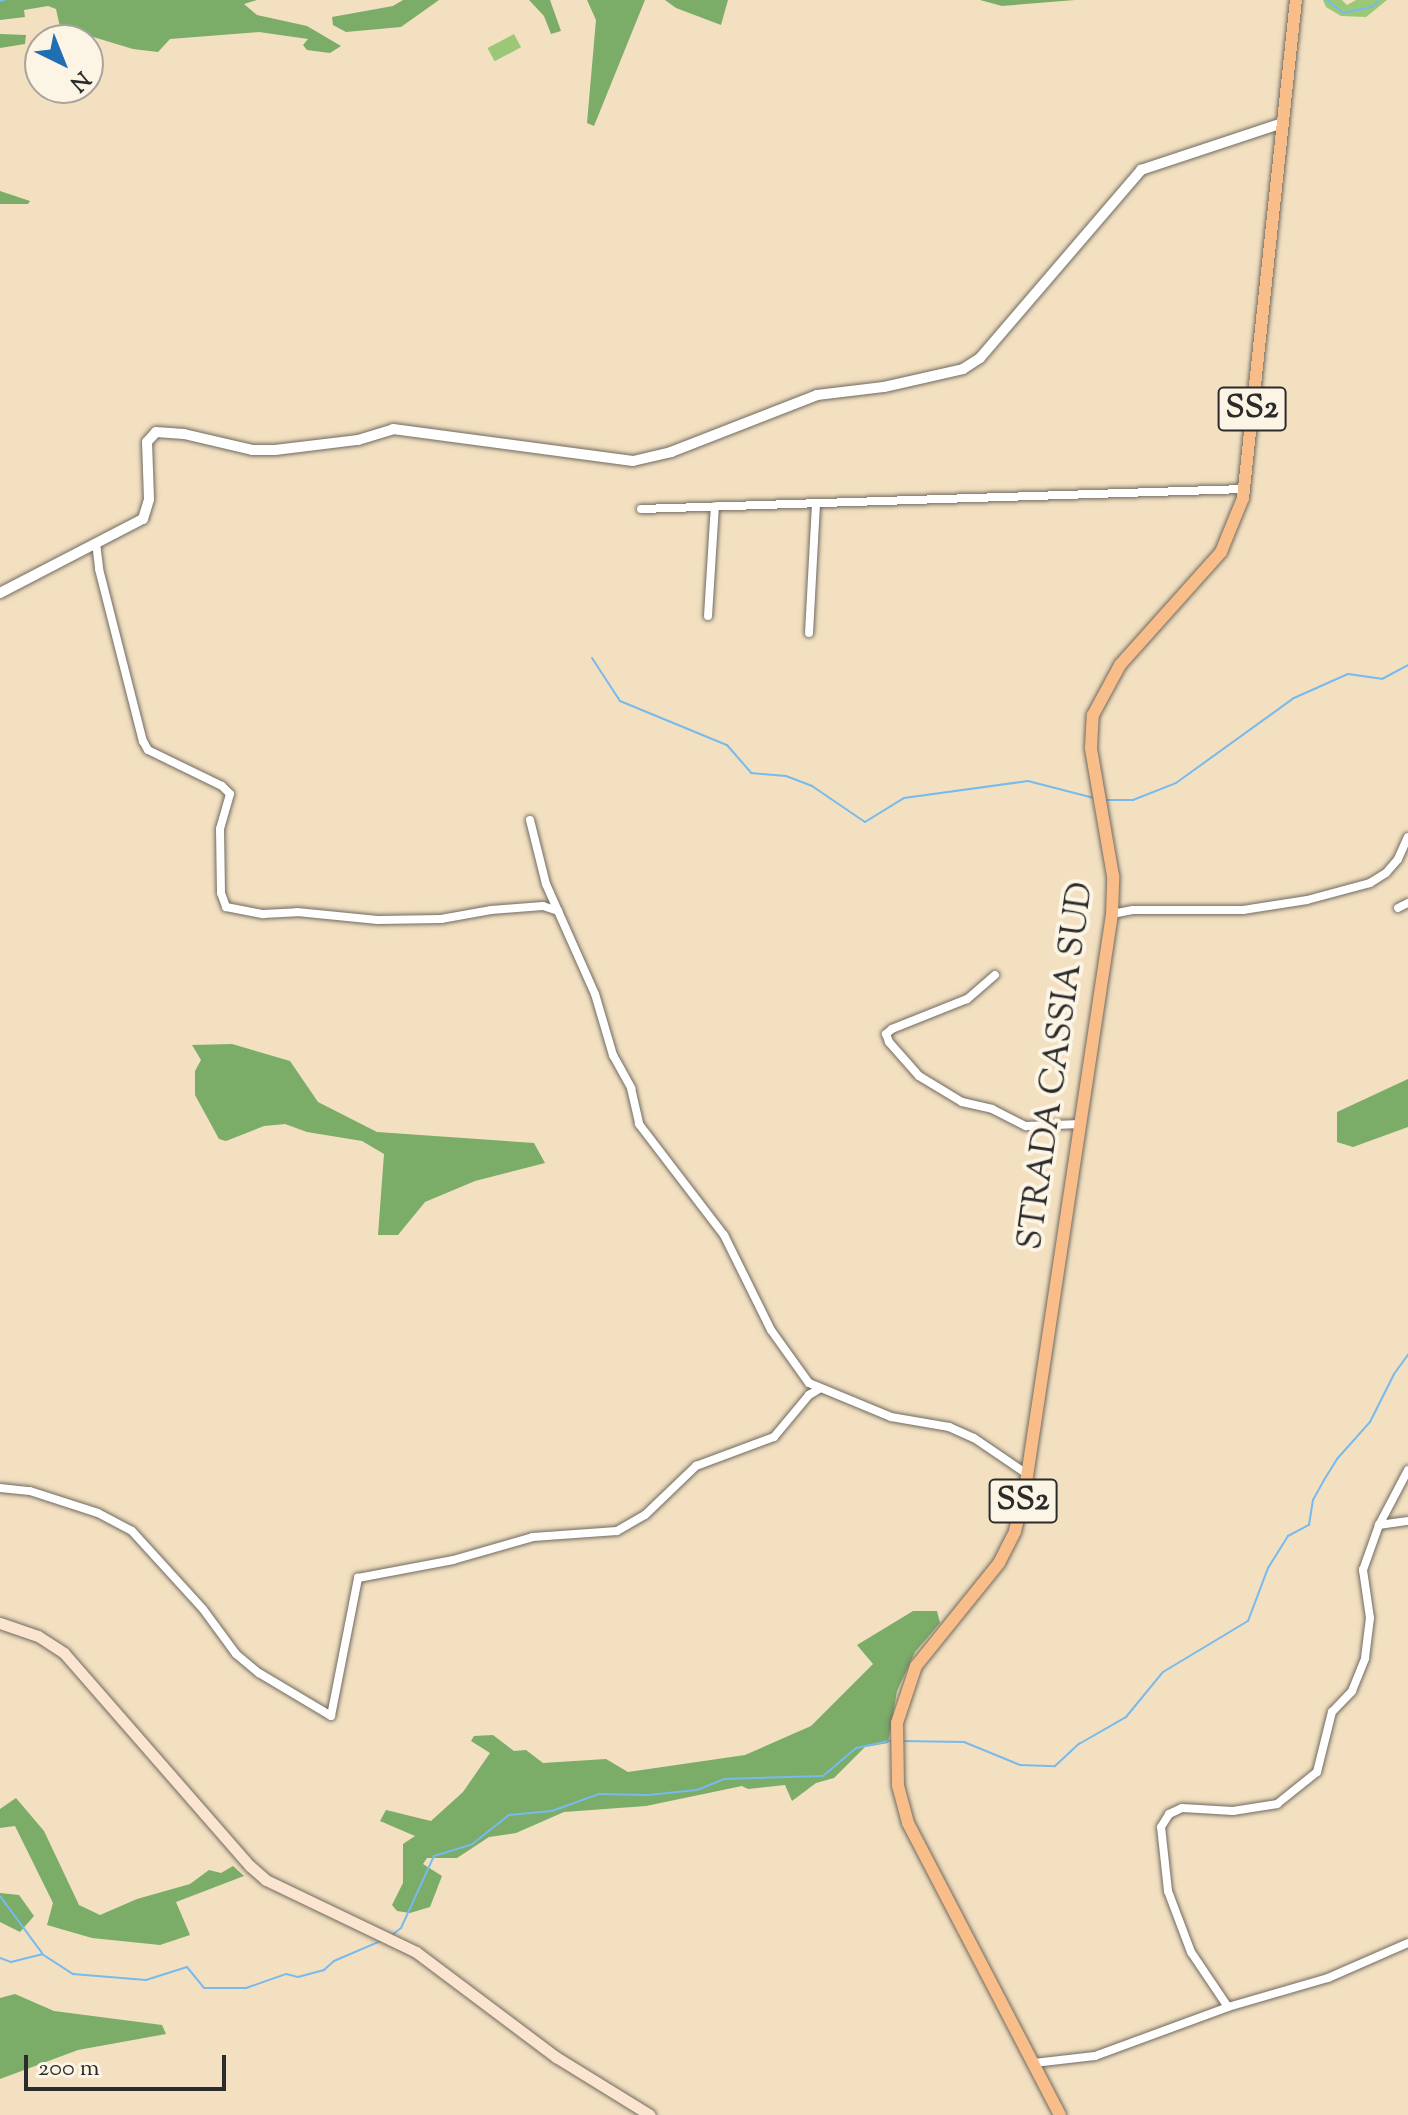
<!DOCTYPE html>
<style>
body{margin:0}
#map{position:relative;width:1408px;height:2115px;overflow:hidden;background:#f2e0c1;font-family:"Sorts Mill Goudy",serif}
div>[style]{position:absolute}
.green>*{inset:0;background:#9ac877;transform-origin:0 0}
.forest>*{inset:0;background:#7bac68}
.stream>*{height:2px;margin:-1px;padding:0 1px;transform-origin:1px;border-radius:1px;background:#77baed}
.roads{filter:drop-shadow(0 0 2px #716a60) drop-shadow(0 0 2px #716a60)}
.minor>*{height:8px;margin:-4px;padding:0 4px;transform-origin:4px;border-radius:4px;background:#fff}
.tertiary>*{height:10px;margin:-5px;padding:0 5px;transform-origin:5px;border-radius:5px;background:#fff}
.secondary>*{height:11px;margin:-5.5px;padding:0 5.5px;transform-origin:5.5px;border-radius:5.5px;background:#fce5d0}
.primary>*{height:12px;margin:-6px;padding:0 6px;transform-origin:6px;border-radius:6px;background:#f8bd89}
span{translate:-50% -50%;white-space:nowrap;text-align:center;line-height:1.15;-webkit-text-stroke:8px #fcf5e5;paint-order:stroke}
.shield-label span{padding:2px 6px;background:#fcf5e5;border:2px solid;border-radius:6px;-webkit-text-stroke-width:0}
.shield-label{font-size:32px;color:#2b2b2b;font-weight:700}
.street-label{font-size:34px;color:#2b2b2b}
.north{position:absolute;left:24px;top:24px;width:80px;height:80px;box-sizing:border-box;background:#fcf5e5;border:2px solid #a8a49b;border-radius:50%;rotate:137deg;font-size:22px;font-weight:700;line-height:32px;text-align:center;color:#2b2b2b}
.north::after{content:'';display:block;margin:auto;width:28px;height:36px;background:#1f6fb2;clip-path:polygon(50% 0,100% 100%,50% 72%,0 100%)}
.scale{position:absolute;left:24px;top:2055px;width:202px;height:36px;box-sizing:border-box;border:4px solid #2b2b2b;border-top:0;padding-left:10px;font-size:24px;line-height:28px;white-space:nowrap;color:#2b2b2b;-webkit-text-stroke:6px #fcf5e5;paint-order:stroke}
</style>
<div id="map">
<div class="green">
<i style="clip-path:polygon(1323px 0,1342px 0,1347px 5px,1356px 0,1387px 0,1366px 17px,1341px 16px,1326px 7px)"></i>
<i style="left:514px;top:34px;width:15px;height:30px;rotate:62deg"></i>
</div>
<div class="forest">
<i style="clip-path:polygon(0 0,257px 0,244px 4px,257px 15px,307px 26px,341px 46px,330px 53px,307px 50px,303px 45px,308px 39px,259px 32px,170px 39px,158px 52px,133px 49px,60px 27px,56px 9px,48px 6px,24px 10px,25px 17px,0 20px)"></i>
<i style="clip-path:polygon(403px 0,439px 0,401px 27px,346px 32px,333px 25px,332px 17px,393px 6px)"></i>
<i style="clip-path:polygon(529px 0,550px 0,561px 31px,551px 34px,544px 16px)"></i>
<i style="clip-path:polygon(587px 0,645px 0,594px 126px,587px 123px,596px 20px)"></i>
<i style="clip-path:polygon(665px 0,728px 0,721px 25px,676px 8px)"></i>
<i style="clip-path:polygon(980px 0,1075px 0,1002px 6px)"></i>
<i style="clip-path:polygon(0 34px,26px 35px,25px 44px,0 48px)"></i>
<i style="clip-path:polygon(0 191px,30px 201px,28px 204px,0 204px)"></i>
<i style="clip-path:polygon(232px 1044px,290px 1061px,318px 1102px,377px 1132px,534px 1143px,545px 1163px,475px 1181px,425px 1202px,398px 1235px,378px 1235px,384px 1154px,362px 1141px,307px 1132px,285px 1124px,264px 1126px,226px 1141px,219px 1139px,195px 1095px,195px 1071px,201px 1060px,192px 1045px)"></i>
<i style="clip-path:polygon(1408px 1079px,1408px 1127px,1353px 1147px,1337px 1142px,1337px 1112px)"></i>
<i style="clip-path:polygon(913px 1611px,937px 1611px,940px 1623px,915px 1652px,897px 1691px,888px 1743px,865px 1747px,834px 1778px,816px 1783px,792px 1801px,785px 1785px,748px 1789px,742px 1786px,646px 1806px,564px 1812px,516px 1833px,489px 1837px,457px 1858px,427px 1858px,423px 1864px,442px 1876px,430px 1907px,410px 1913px,397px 1911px,392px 1905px,403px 1883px,403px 1844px,415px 1836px,380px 1821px,386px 1810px,431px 1821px,463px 1792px,490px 1753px,471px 1741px,474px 1736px,493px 1735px,514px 1751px,526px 1750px,543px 1763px,606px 1759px,628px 1772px,745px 1755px,811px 1726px,873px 1664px,857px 1645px)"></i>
<i style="clip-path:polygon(16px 1798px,44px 1831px,79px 1905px,100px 1915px,137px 1899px,190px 1884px,209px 1870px,221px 1873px,233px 1866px,244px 1876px,176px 1902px,190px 1935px,160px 1945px,92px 1938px,47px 1925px,53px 1903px,15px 1826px,0 1828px,0 1809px)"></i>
<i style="clip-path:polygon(0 1893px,19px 1895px,34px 1916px,20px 1932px,0 1922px)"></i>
<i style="clip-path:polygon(15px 1994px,54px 2011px,162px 2025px,166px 2034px,78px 2050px,0 2079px,0 1998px)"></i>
</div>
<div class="stream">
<i style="left:1327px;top:0;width:21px;rotate:39deg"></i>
<i style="left:1343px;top:13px;width:30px;rotate:-12deg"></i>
<i style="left:1372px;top:7px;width:10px;rotate:-45deg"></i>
<i style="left:0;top:1px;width:4px;rotate:-14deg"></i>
<i style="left:592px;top:658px;width:51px;rotate:56.9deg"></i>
<i style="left:620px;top:701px;width:116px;rotate:22.4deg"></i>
<i style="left:727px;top:745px;width:37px;rotate:49deg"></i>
<i style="left:751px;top:773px;width:35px;rotate:5deg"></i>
<i style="left:786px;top:776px;width:28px;rotate:21deg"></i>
<i style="left:812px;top:786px;width:64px;rotate:34.2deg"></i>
<i style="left:865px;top:822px;width:46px;rotate:-31.6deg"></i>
<i style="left:904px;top:798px;width:125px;rotate:-7.8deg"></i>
<i style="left:1028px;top:781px;width:68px;rotate:14.4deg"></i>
<i style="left:1104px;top:800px;width:29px"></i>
<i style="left:1133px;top:800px;width:46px;rotate:-21.6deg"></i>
<i style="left:1176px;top:783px;width:145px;rotate:-35.8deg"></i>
<i style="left:1294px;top:698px;width:59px;rotate:-24deg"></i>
<i style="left:1348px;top:674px;width:34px;rotate:8deg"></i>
<i style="left:1382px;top:679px;width:30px;rotate:-28deg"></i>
<i style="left:901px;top:1741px;width:63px;rotate:0.9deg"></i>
<i style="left:964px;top:1742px;width:61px;rotate:22.3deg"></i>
<i style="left:1020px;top:1765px;width:35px;rotate:2deg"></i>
<i style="left:1055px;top:1766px;width:33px;rotate:-43deg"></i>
<i style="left:1079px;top:1744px;width:54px;rotate:-29.9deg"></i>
<i style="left:1126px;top:1717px;width:58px;rotate:-50.6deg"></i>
<i style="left:1163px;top:1672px;width:99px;rotate:-31deg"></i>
<i style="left:1248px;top:1621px;width:57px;rotate:-69.3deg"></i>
<i style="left:1268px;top:1568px;width:38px;rotate:-58deg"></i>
<i style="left:1288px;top:1536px;width:24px;rotate:-28deg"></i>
<i style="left:1309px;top:1525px;width:25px;rotate:-81deg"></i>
<i style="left:1313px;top:1500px;width:23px;rotate:-61deg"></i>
<i style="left:1324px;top:1480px;width:25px;rotate:-58deg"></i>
<i style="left:1337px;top:1459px;width:50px;rotate:-48.3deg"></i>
<i style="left:1370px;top:1422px;width:54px;rotate:-63.4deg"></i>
<i style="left:1394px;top:1374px;width:24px;rotate:-54deg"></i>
<i style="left:0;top:1896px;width:71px;rotate:53.6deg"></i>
<i style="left:392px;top:1935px;width:11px;rotate:-38deg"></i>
<i style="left:401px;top:1928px;width:79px;rotate:-65.4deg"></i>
<i style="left:434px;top:1856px;width:39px;rotate:-17deg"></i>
<i style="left:471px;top:1845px;width:48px;rotate:-38.3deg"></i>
<i style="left:509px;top:1815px;width:43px;rotate:-5.3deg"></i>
<i style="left:552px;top:1811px;width:50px;rotate:-19.9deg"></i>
<i style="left:599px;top:1794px;width:49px;rotate:1.2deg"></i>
<i style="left:648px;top:1795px;width:49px;rotate:-5.8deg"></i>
<i style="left:697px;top:1790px;width:29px;rotate:-22deg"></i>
<i style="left:724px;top:1779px;width:99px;rotate:-1.7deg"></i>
<i style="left:823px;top:1776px;width:43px;rotate:-40.3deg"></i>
<i style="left:856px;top:1748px;width:35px;rotate:-12deg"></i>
<i style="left:0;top:1958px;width:12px;rotate:20deg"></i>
<i style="left:11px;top:1962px;width:32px;rotate:-14deg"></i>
<i style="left:42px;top:1954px;width:37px;rotate:33deg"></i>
<i style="left:73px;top:1974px;width:73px;rotate:4.7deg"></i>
<i style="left:146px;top:1980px;width:43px;rotate:-17.6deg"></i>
<i style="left:187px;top:1967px;width:27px;rotate:51deg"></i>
<i style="left:204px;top:1988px;width:42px"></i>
<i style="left:246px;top:1988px;width:42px;rotate:-19.3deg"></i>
<i style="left:286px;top:1974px;width:12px;rotate:14deg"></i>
<i style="left:298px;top:1977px;width:27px;rotate:-15deg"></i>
<i style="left:324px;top:1970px;width:13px;rotate:-42deg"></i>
<i style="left:334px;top:1961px;width:53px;rotate:-23.2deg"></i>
</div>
<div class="roads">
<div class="minor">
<i style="left:641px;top:509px;width:603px;rotate:-1.9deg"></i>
<i style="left:96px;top:543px;width:26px;rotate:83deg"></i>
<i style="left:99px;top:569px;width:178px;rotate:75.7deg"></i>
<i style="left:143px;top:741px;width:10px;rotate:61deg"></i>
<i style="left:148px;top:750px;width:82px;rotate:25.9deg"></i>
<i style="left:222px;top:786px;width:11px;rotate:45deg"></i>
<i style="left:230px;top:794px;width:36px;rotate:106deg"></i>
<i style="left:220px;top:829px;width:64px;rotate:89.1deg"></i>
<i style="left:221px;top:893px;width:15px;rotate:70deg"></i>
<i style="left:226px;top:907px;width:38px;rotate:11deg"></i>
<i style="left:263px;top:914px;width:34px;rotate:-3deg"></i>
<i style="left:297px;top:912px;width:81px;rotate:5.6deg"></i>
<i style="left:378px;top:920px;width:63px;rotate:-0.9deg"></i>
<i style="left:441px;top:919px;width:51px;rotate:-10.2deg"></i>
<i style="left:491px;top:910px;width:52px;rotate:-4.4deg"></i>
<i style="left:543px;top:906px;width:16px;rotate:18deg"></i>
<i style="left:708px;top:616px;width:110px;rotate:-86.4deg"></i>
<i style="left:809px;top:633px;width:130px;rotate:-86.9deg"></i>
<i style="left:530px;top:820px;width:66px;rotate:76deg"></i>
<i style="left:546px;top:884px;width:120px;rotate:66deg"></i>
<i style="left:595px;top:994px;width:64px;rotate:73.6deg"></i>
<i style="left:613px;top:1055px;width:38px;rotate:61deg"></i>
<i style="left:631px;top:1088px;width:37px;rotate:77deg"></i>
<i style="left:639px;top:1124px;width:140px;rotate:52.6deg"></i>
<i style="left:724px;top:1235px;width:106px;rotate:63.7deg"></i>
<i style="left:771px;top:1330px;width:65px;rotate:54.4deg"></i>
<i style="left:809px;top:1383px;width:89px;rotate:22.5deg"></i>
<i style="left:891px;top:1417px;width:59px;rotate:9.8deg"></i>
<i style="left:949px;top:1427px;width:27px;rotate:24deg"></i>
<i style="left:974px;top:1438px;width:64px;rotate:34.2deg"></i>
<i style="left:1398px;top:908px;width:11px;rotate:-27deg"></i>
<i style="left:1112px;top:914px;width:21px;rotate:-11deg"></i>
<i style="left:1133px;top:910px;width:110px"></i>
<i style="left:1243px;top:910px;width:65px;rotate:-8.9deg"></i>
<i style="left:1307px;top:900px;width:65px;rotate:-15.1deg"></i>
<i style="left:1370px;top:883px;width:19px;rotate:-32deg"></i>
<i style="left:1386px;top:873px;width:18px;rotate:-49deg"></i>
<i style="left:1398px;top:859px;width:24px;rotate:-66deg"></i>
<i style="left:995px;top:975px;width:37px;rotate:139deg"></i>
<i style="left:967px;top:999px;width:81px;rotate:158.2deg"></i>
<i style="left:892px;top:1029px;width:8px;rotate:140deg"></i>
<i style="left:886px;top:1034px;width:9px;rotate:69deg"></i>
<i style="left:889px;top:1042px;width:45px;rotate:48.6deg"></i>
<i style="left:919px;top:1076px;width:50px;rotate:31.2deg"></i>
<i style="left:962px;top:1102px;width:31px;rotate:13deg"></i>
<i style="left:992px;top:1109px;width:38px;rotate:27deg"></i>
<i style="left:1026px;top:1126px;width:55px;rotate:-2.1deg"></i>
<i style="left:0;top:1488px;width:30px;rotate:6deg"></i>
<i style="left:30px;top:1491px;width:71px;rotate:17.9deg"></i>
<i style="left:98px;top:1513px;width:38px;rotate:28deg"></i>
<i style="left:132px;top:1531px;width:105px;rotate:47.7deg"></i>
<i style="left:203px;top:1609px;width:56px;rotate:53.7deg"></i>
<i style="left:236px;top:1654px;width:30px;rotate:40deg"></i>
<i style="left:259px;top:1673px;width:84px;rotate:30.8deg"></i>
<i style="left:331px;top:1716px;width:141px;rotate:-78.9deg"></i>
<i style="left:358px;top:1578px;width:97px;rotate:-10.7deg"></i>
<i style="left:453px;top:1560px;width:83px;rotate:-16deg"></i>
<i style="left:533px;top:1537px;width:84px;rotate:-4.1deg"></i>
<i style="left:617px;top:1531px;width:32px;rotate:-30deg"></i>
<i style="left:645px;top:1515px;width:71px;rotate:-43.9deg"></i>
<i style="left:696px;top:1466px;width:83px;rotate:-20.4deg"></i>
<i style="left:774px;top:1437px;width:55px;rotate:-50.2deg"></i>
<i style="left:809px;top:1395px;width:12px;rotate:-31deg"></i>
<i style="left:1379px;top:1525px;width:29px;rotate:-8deg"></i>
<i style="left:1228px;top:2007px;width:66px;rotate:-123.9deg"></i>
<i style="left:1191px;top:1952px;width:65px;rotate:-110.7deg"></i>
<i style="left:1168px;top:1891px;width:64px;rotate:-96.2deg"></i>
<i style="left:1161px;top:1827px;width:15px;rotate:-58deg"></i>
<i style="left:1169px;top:1814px;width:14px;rotate:-25deg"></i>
<i style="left:1182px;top:1808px;width:51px;rotate:3.4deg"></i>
<i style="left:1233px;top:1811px;width:45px;rotate:-9deg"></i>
<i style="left:1277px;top:1804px;width:51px;rotate:-38.7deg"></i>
<i style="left:1317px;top:1772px;width:62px;rotate:-76deg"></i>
<i style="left:1332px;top:1712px;width:29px;rotate:-46deg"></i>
<i style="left:1352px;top:1691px;width:35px;rotate:-68deg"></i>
<i style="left:1365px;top:1658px;width:40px;rotate:-82.9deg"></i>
<i style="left:1370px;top:1618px;width:49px;rotate:-98.3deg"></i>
<i style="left:1363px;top:1570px;width:48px;rotate:-70.4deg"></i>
<i style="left:1379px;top:1525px;width:62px;rotate:-62.2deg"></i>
<i style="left:1034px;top:2063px;width:61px;rotate:-6.5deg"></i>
<i style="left:1095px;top:2056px;width:142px;rotate:-20.2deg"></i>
<i style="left:1228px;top:2007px;width:104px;rotate:-16.2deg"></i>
<i style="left:1328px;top:1978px;width:87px;rotate:-23.6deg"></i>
</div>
<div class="tertiary">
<i style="left:0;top:593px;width:161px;rotate:-27.4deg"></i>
<i style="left:143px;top:519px;width:21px;rotate:-73deg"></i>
<i style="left:149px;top:499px;width:57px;rotate:-92deg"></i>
<i style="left:147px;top:442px;width:13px;rotate:-48deg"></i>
<i style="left:156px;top:432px;width:28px;rotate:4deg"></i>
<i style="left:184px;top:434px;width:70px;rotate:13.2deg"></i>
<i style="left:252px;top:450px;width:23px"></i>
<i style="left:275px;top:450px;width:84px;rotate:-6.9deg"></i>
<i style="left:358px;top:440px;width:37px;rotate:-17deg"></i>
<i style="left:393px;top:429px;width:242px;rotate:7.6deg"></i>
<i style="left:633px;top:461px;width:39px;rotate:-13deg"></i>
<i style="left:671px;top:452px;width:157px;rotate:-21.3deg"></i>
<i style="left:817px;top:395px;width:67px;rotate:-6.8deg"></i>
<i style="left:884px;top:387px;width:81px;rotate:-12.8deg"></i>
<i style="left:963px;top:369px;width:20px;rotate:-33deg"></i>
<i style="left:980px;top:358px;width:248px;rotate:-49.4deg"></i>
<i style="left:1141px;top:170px;width:149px;rotate:-18.4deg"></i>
</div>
<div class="secondary">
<i style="left:0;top:1623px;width:40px;rotate:18.9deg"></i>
<i style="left:38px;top:1636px;width:31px;rotate:33deg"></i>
<i style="left:64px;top:1653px;width:283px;rotate:48.9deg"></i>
<i style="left:250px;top:1866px;width:21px;rotate:41deg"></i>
<i style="left:266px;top:1880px;width:166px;rotate:25.6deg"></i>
<i style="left:416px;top:1952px;width:175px;rotate:36.9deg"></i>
<i style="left:556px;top:2057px;width:110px;rotate:31.7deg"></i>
</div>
<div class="primary">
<i style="left:1060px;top:2115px;width:329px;rotate:-117.5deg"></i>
<i style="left:908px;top:1823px;width:38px;rotate:-105deg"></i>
<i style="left:898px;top:1786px;width:63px;rotate:-90.9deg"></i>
<i style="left:897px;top:1723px;width:60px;rotate:-71.6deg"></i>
<i style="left:916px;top:1666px;width:132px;rotate:-51.1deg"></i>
<i style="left:999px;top:1563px;width:36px;rotate:-63deg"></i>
<i style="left:1015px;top:1531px;width:36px;rotate:-76deg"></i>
<i style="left:1024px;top:1496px;width:589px;rotate:-81.4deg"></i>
<i style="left:1112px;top:914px;width:38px;rotate:-88deg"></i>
<i style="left:1113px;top:876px;width:130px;rotate:-99.8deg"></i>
<i style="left:1091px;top:748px;width:33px;rotate:-87deg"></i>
<i style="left:1093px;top:715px;width:57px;rotate:-61.6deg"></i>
<i style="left:1120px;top:665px;width:152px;rotate:-48.2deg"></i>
<i style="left:1221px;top:552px;width:58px;rotate:-67.8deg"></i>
<i style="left:1243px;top:498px;width:501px;rotate:-83.93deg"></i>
</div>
</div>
<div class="shield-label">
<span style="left:1252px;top:409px">SS2</span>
<span style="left:1023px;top:1501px">SS2</span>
</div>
<div class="street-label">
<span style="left:1057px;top:1066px;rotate:-82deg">STRADA CASSIA SUD</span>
</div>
<div class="north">N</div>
<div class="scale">200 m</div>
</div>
